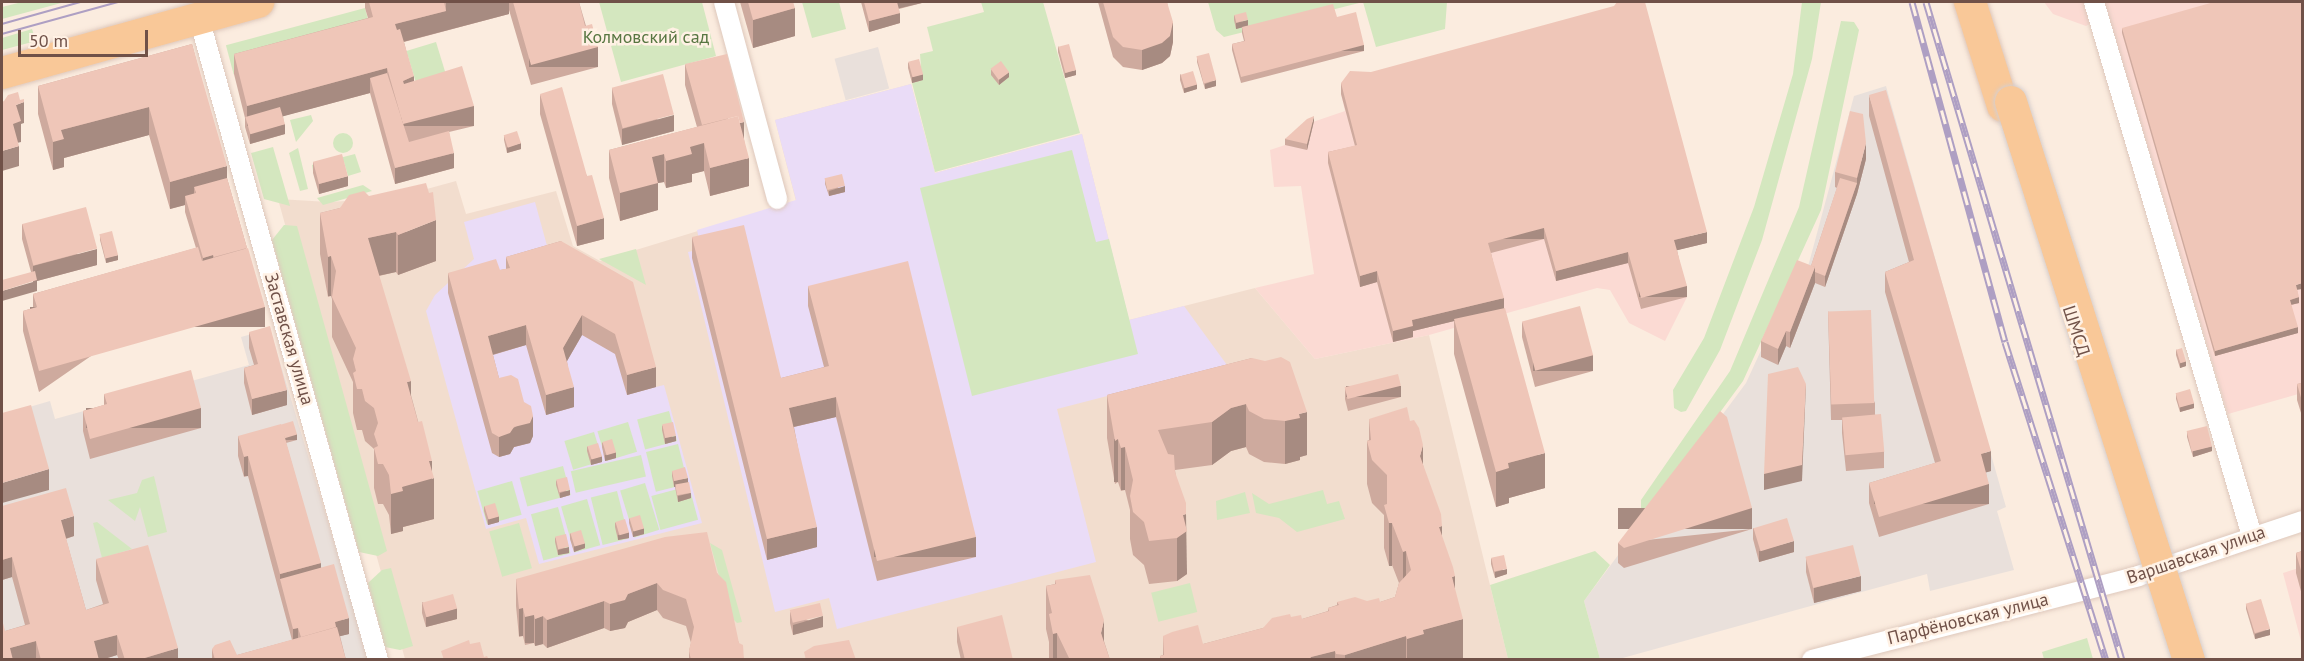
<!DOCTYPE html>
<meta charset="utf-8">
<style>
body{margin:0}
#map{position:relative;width:2304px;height:661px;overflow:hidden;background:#fbecdf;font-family:"PT Sans",sans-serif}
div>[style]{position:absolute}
.residential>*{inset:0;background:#f2ddce}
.commercial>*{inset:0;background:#fbdad3}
.industrial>*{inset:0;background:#e9e0db;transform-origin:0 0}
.education>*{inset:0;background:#eadcf7}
.green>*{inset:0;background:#d4e7bf;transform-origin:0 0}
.round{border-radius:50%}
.roads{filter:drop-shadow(0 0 2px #dec8bc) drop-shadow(0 0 2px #dec8bc)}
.street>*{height:20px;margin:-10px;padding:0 10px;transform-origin:10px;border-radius:10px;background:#fff}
.primary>*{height:32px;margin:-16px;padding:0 16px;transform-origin:16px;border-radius:16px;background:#f9c898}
.tram>*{height:1.5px;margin:-0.75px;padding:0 0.75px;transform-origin:0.75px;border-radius:0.75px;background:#ae9fc3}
.rail>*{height:7px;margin-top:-3.5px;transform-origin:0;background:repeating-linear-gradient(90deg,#fff1e4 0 14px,#ae9fc3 0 28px);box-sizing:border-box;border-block:2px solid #ae9fc3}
.bridges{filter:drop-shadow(0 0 2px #d7cecc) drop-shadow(0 0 2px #d7cecc)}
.primary-bridge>*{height:32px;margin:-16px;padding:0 16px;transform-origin:16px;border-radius:16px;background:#f9c898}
.wall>*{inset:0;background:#ceaa9e}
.shaded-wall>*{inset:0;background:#a78b81;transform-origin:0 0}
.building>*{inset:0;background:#efc6b8;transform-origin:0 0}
span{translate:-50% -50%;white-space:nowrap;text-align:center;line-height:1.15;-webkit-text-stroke:5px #fff1e4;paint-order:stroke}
.park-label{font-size:18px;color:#577641}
.street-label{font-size:18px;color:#705148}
.frame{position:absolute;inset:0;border:3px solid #705148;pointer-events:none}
.scale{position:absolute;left:18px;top:30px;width:130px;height:27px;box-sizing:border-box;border:3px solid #705148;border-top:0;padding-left:8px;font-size:18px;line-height:21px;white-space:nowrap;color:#705148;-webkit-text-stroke:4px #fff1e4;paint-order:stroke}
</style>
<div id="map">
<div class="residential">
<i style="clip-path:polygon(911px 84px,935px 173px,1082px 134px,1129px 320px,1255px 288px,1315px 359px,1429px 335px,1508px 659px,405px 659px,278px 199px,329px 202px,394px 198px,456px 181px,466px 214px,556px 191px,573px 246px,600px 261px,796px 201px,775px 120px)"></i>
</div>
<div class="commercial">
<i style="clip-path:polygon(2044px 2px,2302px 2px,2302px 393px,2228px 414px,2108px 14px,2086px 26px,2053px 14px)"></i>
<i style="clip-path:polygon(1350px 82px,1706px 243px,1674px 251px,1687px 297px,1665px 341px,1629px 323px,1610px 290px,1597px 288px,1429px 335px,1315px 359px,1255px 288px,1314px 274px,1301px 186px,1274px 187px,1270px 150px,1285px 145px,1307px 124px,1345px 111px,1341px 94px)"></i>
<i style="clip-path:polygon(2302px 567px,2302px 645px,2283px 573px)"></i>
</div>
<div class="industrial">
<i style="left:878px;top:47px;width:43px;height:45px;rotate:75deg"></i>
<i style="clip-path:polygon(1886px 86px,2006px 507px,1997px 511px,2014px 570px,1930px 591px,1927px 574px,1619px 659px,1600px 659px,1584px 601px,1746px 383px,1797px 272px,1806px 274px,1854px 96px)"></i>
<i style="clip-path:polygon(270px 329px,369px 659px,2px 660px,2px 415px,50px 401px,55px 419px,249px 365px,241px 337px)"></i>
</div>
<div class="education">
<i style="clip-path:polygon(911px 84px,935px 173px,1082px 134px,1129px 320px,1184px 306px,1227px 365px,1057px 409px,1096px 562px,837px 629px,829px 598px,775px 612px,688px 252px,701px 249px,697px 230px,796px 200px,775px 120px)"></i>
<i style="clip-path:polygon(535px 202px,552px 264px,656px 387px,664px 385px,702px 523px,539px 564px,526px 518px,486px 529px,426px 311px,435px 295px,474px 259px,464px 222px)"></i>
</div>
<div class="green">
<i style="clip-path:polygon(22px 2px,65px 2px,2px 19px,2px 7px)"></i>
<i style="clip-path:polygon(599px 2px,702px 2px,716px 56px,621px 82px)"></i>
<i style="clip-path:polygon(802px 2px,839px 2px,846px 29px,812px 38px)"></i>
<i style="clip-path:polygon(981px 2px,1043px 2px,1080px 133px,935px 172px,912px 83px,922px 80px,920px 54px,933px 51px,927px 27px,984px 12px)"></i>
<i style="clip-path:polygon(1208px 2px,1447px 2px,1445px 29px,1376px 47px,1363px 2px,1224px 37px,1216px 30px)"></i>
<i style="clip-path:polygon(1802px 2px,1821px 2px,1812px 59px,1762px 240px,1720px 350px,1686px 411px,1681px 412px,1674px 408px,1673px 390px,1704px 338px,1754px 207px,1793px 74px)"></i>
<i style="left:365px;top:8px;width:30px;height:144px;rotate:75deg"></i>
<i style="clip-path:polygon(1841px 21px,1854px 22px,1859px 30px,1821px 210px,1743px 381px,1649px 509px,1641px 511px,1641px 500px,1730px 371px,1799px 207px)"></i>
<i style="clip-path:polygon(32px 29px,36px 41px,2px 50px,2px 38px)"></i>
<i style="left:436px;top:42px;width:44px;height:31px;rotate:73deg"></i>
<i style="clip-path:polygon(311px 115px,313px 121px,296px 142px,290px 120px)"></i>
<i class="round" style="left:333px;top:133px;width:20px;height:20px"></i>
<i style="clip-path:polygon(273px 147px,290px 206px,264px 199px,251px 153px)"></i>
<i style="clip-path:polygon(298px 148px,308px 189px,300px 191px,289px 153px)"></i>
<i style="clip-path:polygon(1072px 150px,1096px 242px,1109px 239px,1138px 354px,972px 396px,920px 188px)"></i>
<i style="clip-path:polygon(355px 154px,361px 172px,348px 176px,344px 162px,313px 171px,312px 165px)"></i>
<i style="clip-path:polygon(363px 185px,372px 191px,323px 205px,317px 198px)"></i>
<i style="clip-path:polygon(284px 225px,297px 226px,387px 551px,378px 556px,359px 552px,272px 240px)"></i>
<i style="clip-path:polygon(636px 249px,646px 285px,599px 259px)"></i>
<i style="left:669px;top:411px;width:31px;height:33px;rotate:75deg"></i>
<i style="left:628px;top:422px;width:31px;height:32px;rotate:73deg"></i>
<i style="left:594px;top:432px;width:30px;height:31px;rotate:73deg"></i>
<i style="left:678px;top:444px;width:41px;height:33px;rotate:76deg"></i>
<i style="left:641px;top:455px;width:22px;height:72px;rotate:77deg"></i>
<i style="left:563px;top:466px;width:30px;height:45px;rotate:75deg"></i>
<i style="clip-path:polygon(154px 476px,167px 532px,148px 537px,140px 507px,135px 521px,108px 500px,137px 493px,142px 480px)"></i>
<i style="left:512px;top:481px;width:35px;height:36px;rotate:74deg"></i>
<i style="left:645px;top:483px;width:49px;height:26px;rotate:73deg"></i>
<i style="left:689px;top:486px;width:35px;height:39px;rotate:75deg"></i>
<i style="clip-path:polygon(1323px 490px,1327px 504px,1339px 501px,1345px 519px,1297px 532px,1279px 518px,1256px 513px,1252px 493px,1269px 504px)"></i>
<i style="left:617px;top:491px;width:49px;height:27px;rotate:76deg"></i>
<i style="clip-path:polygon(1245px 492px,1250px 513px,1217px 520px,1216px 501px)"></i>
<i style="left:587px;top:499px;width:48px;height:27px;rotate:74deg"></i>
<i style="left:558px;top:507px;width:48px;height:28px;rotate:75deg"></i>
<i style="clip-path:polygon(97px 522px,132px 549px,102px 558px,93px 523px)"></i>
<i style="left:519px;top:523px;width:47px;height:31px;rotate:74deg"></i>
<i style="clip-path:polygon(710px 543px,722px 550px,742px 622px,737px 623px,730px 616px)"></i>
<i style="clip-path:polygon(1595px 551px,1610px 565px,1584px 601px,1600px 659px,1508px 659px,1490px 585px)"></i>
<i style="clip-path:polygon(391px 568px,413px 646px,400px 650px,385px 647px,368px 583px,382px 570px)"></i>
<i style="left:1190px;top:583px;width:30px;height:40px;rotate:76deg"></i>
<i style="clip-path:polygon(2087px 638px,2093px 659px,2044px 659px,2042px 652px)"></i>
</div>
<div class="roads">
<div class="street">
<i style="left:724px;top:2px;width:204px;rotate:74.9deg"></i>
<i style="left:2094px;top:2px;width:557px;rotate:73.52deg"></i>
<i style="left:199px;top:18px;width:666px;rotate:74.42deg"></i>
<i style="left:1812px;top:660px;width:337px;rotate:-14.4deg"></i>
<i style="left:2138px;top:576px;width:173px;rotate:-18.5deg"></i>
</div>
<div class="primary">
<i style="left:1970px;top:2px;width:109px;rotate:72.4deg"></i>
<i style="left:2px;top:73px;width:266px;rotate:-15.5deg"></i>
</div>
</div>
<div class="tram">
<i style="left:2px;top:24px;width:82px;rotate:-15.6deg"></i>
<i style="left:2px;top:34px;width:120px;rotate:-15.4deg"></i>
</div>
<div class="rail">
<i style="left:1912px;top:2px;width:352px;rotate:74.7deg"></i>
<i style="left:2005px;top:342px;width:334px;rotate:72.4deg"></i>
<i style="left:1926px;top:2px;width:687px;rotate:73.41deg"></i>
</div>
<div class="bridges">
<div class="primary-bridge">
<i style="left:2011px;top:102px;width:586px;rotate:72.31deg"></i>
</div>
</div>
<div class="wall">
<i style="clip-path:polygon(365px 2px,579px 2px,598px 67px,531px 85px,509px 10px,509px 14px,404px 42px,414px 81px,474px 126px,449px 132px,454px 168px,395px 184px,370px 93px,283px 116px,285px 134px,250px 144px,245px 127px,245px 118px,234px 74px,234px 54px,368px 18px,365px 8px)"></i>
<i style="clip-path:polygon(740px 2px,793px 2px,795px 36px,753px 48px)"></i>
<i style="clip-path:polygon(861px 2px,926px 2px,899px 9px,900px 23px,869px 32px)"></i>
<i style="clip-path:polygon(1098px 2px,1167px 2px,1173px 42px,1170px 56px,1162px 63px,1142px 70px,1123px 67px,1113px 57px)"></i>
<i style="clip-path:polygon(1234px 15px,1248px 26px,1337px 17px,1364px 51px,1241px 83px,1232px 50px,1232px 44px,1244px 41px,1242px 33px,1242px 27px,1236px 29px,1234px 20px)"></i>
<i style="clip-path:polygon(2122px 28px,2297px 290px,2299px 303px,2291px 305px,2298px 333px,2215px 356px,2122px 33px)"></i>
<i style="clip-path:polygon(192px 44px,227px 178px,247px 248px,39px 392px,23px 331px,23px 311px,33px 308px,33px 294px,196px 248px,185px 212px,185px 205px,170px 209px,149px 135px,64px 158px,64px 167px,53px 170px,38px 114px,38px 86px)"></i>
<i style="clip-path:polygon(1058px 46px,1076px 75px,1065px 78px,1058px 52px)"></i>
<i style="clip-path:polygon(1197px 57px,1216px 86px,1205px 89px,1197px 62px)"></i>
<i style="clip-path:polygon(908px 62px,923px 80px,912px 83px,908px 68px)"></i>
<i style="clip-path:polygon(685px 64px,744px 139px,749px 186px,710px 196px,704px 171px,692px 174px,692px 182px,666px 188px,664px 182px,658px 183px,658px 210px,620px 221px,609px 178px,609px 150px,697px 127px,685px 85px)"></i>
<i style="clip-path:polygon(991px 69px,1009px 77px,999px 85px,991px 75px)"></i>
<i style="clip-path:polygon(1180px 74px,1197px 89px,1184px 93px,1180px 80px)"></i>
<i style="clip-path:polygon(1341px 83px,1707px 243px,1677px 250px,1687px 297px,1641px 309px,1628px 263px,1556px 281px,1544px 239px,1491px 253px,1545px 488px,1509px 498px,1509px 503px,1496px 507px,1454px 354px,1454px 321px,1413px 331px,1413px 337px,1393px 342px,1377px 282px,1360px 287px,1328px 163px,1328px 152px,1355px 146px,1341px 94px)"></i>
<i style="clip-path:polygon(612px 88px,674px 131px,622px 145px,612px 104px)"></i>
<i style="clip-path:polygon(540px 94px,587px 176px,604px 239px,577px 246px,540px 114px)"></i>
<i style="clip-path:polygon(1869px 95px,1991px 471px,1986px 472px,1989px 504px,1879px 537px,1869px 503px,1869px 483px,1935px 463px,1885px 292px,1885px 272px,1909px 262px,1869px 116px)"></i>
<i style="clip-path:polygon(1314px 121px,1307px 150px,1285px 145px,1285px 139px)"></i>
<i style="clip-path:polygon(504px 135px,521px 149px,507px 153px,504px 140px)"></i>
<i style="clip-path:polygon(1866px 159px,1857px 194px,1825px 287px,1815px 283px,1790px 348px,1786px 346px,1778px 365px,1761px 357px,1761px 341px,1811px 266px,1837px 188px,1835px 187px,1835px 172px)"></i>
<i style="clip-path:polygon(313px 162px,348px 186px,319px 194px,313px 173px)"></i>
<i style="clip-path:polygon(825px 179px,845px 192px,829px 196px,825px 184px)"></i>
<i style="clip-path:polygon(369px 196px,436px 261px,398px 275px,396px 272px,379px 276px,432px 473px,434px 519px,403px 527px,403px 531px,391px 534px,389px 515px,383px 504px,378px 504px,374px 488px,374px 449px,365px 441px,362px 430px,357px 430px,353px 413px,353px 382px,332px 337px,332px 299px,331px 296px,328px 297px,320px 254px,320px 213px,340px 208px)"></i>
<i style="clip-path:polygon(22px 224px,97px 265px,37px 281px,37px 291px,31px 272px,22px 239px)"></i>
<i style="clip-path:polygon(100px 235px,118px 260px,106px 263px,100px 240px)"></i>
<i style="clip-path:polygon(692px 237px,781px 378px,824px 367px,808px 306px,808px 286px,976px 557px,877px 581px,836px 417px,794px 427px,817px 547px,767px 560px,692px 258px)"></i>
<i style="clip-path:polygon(561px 241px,656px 387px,627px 395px,615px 354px,582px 335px,567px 361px,574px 407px,546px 415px,526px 345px,493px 355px,499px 378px,533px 436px,530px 443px,514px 447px,510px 454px,499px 457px,492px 453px,448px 293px,448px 273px,500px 270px,506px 269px,506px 257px)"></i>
<i style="clip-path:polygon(1828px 311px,1875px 403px,1875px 414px,1884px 452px,1884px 468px,1846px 471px,1842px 433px,1842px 420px,1831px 420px)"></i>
<i style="clip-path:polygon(1522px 322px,1593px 371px,1535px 387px,1522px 337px)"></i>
<i style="clip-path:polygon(249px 332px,287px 405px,252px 415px,244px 383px,244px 368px,254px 365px,249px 348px)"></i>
<i style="clip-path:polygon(2176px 349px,2186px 366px,2180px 368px,2176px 355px)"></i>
<i style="clip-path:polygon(1252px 358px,1307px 455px,1300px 457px,1300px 460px,1285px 464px,1264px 462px,1249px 454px,1246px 447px,1231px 451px,1212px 465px,1175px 470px,1187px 574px,1177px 581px,1149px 584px,1144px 565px,1133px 555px,1130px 539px,1130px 510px,1125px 490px,1121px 491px,1118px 482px,1115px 484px,1107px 438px,1107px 395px)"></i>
<i style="clip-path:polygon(2302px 383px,2302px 416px,2297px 400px,2297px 384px)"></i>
<i style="clip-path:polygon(1345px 389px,1401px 397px,1348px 411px,1345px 399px)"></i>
<i style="clip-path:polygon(2176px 393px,2194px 408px,2180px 412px,2176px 399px)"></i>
<i style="clip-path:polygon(104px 394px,201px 428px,90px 459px,83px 431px,83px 411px,104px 405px)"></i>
<i style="clip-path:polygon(1369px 419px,1410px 421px,1423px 465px,1455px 591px,1463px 660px,1160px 660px,1160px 656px,1163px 655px,1163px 636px,1203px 644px,1263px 628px,1291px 617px,1302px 619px,1328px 611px,1328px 608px,1337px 605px,1337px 602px,1367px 601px,1380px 602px,1395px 597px,1399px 583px,1392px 565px,1389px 566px,1384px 548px,1384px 515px,1372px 503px,1367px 484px,1367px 441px,1369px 440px)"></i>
<i style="clip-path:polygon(662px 425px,676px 441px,665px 444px,662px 430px)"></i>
<i style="clip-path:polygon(2187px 431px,2212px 451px,2193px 457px,2187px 437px)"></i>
<i style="clip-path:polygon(238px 436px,297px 440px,286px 443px,321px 567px,349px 634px,340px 636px,346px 660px,212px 660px,212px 649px,237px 655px,292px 640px,248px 476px,244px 477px,238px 456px)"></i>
<i style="clip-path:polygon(602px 442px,616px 458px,605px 461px,602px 447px)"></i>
<i style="clip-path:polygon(587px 446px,602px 462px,591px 465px,587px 451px)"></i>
<i style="clip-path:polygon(672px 471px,688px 482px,691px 498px,678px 502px,675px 487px,674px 487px,672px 476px)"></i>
<i style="clip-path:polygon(556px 480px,570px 495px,560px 498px,556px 485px)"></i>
<i style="clip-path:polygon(2px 506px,74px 536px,66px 539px,86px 610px,103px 604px,96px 580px,96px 559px,178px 660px,119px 660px,117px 655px,101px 660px,2px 660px,5px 631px,25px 625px,12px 577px,2px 580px)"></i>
<i style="clip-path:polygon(484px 506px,499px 522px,488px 525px,484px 511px)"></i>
<i style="clip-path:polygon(629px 518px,644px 534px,633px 537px,629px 523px)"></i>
<i style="clip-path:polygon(615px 522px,629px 538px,618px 540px,615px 527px)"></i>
<i style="clip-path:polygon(1753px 528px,1794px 552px,1759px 562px,1753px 539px)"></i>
<i style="clip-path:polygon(1752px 529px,1624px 568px,1618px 563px,1618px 543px)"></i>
<i style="clip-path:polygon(570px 533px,585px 548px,574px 552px,570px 539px)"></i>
<i style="clip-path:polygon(555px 537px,569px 553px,558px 555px,555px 542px)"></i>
<i style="clip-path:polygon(2302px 551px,2302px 595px,2296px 573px,2296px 553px)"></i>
<i style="clip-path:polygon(1806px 557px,1861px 591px,1814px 603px,1806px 572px)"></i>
<i style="clip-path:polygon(1491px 558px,1507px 574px,1495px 578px,1491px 564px)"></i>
<i style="clip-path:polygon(717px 573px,744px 660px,689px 660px,689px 651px,691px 643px,686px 626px,663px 618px,657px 610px,628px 622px,625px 628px,610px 631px,604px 628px,547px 648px,543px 644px,535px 646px,534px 643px,525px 645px,523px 636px,519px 637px,516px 606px,516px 579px)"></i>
<i style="clip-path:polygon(1055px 580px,1104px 641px,1110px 660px,1049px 660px,1049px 642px,1046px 629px,1046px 586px,1055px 584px)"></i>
<i style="clip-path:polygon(422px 602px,457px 619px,426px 627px,422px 613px)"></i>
<i style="clip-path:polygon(2246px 604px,2270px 635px,2255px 639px,2246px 609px)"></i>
<i style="clip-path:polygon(790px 612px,823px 627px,793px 635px,790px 623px)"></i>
<i style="clip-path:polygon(957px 627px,1013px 660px,961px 660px,957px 642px)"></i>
</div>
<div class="shaded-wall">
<i style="clip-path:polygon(452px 2px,509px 2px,509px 14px,395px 44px,395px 24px,446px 11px,446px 3px)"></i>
<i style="clip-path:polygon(896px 2px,926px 2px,896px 9px)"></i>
<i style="clip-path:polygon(795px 8px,795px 36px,753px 48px,753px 20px)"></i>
<i style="clip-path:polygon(900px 13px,900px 23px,869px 32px,869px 21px)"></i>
<i style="clip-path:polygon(1248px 20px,1248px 26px,1236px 29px,1236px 23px)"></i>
<i style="clip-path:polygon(1173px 22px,1173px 42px,1170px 56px,1162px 63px,1142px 70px,1142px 50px)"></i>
<i style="left:1364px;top:45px;width:6px;height:127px;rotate:90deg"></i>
<i style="left:598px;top:47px;width:20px;height:69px;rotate:90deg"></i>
<i style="clip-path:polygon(387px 68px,387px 89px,370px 78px,370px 93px,247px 126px,247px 106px)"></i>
<i style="clip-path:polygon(1076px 70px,1076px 75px,1065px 78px,1065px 73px)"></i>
<i style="clip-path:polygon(1009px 72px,1009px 77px,999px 85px,999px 79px)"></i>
<i style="clip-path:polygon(923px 74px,923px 80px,912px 83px,912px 77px)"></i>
<i style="clip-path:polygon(414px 76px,414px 97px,403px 101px,403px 81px)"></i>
<i style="clip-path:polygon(1216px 80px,1216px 86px,1205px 89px,1205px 84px)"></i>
<i style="clip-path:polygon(1197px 84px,1197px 89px,1184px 93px,1184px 88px)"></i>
<i style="clip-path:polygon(24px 102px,24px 123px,21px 124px,21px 142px,13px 144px,13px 124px,16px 105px)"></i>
<i style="left:474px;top:106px;width:20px;height:73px;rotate:90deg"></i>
<i style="clip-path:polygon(149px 107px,149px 135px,64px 158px,64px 167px,53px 170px,53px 142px,61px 130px)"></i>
<i style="clip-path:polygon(674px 115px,674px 131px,622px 145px,622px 129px)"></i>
<i style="clip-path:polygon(1314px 116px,1314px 121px,1307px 150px,1307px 144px)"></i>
<i style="clip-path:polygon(744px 122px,744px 142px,704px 143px,704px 171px,692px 174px,692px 182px,666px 188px,666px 161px,690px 147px,703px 132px)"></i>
<i style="clip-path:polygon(285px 124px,285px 134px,250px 144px,250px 133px)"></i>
<i style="clip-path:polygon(521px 143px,521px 149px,507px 153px,507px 147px)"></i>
<i style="clip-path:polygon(1866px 143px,1866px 159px,1857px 194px,1825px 287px,1825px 276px,1857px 183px,1857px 178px)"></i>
<i style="clip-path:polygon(19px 146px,19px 166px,2px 171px,2px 151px)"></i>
<i style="clip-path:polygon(454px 153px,454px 168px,395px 184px,395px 168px)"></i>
<i style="clip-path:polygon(664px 154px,664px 182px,658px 183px,658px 210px,620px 221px,620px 193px,652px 157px)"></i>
<i style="clip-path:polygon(749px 158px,749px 186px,710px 196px,710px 168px)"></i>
<i style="clip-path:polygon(227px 166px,227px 194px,196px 193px,194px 187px,194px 203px,185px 196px,185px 205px,170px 209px,170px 182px)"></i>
<i style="clip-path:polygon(348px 176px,348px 186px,319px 194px,319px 184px)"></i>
<i style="clip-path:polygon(845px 186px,845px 192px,829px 196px,829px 191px)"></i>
<i style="clip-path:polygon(604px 218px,604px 239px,577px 246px,577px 226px)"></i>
<i style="clip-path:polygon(436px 220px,436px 261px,398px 275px,398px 235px)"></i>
<i style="left:1544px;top:228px;width:11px;height:58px;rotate:90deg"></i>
<i style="clip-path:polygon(396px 232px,396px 272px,368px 278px,368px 238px)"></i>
<i style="clip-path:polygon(1707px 232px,1707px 243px,1674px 251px,1674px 240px)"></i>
<i style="clip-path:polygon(97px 249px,97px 265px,37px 281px,37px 291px,2px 301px,2px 291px,33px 282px,33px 266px)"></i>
<i style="clip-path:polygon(1628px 252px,1628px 263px,1556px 281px,1556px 271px)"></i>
<i style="clip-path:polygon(118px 255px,118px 260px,106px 263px,106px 258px)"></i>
<i style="clip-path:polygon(213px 255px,213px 271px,203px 274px,203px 258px)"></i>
<i style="left:331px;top:256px;width:40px;height:3px;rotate:90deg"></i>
<i style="clip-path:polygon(1815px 267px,1815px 283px,1790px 348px,1790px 332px)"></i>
<i style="clip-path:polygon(1377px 271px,1377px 282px,1360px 287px,1360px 276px)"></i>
<i style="clip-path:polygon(2302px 283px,2302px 289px,2296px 290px,2296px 285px)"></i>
<i style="left:1687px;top:286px;width:11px;height:48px;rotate:90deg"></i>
<i style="clip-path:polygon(2299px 297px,2299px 303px,2290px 305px,2290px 300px)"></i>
<i style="clip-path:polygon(1504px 298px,1504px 309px,1413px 331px,1413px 337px,1393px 342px,1393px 331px,1412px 320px)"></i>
<i style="left:265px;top:307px;width:20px;height:235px;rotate:90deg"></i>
<i style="clip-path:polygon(582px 315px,582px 335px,563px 368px,563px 348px)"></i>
<i style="clip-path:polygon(526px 325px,526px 345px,488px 356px,488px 336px)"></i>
<i style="clip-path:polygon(2298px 327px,2298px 333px,2215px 356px,2215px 351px)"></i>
<i style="clip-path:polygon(1786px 331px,1786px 346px,1778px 365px,1778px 349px)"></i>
<i style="left:1593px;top:355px;width:16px;height:60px;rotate:90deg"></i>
<i style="clip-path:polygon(2186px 361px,2186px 366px,2180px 368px,2180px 362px)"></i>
<i style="clip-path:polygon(656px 367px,656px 387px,627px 395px,627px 375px)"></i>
<i style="clip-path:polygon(411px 381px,411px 422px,407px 382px)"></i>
<i style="clip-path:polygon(1806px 384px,1802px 481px,1764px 490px,1764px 474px)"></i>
<i style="left:1401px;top:386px;width:11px;height:55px;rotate:90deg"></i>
<i style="clip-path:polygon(574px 387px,574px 407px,546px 415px,546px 395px)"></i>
<i style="clip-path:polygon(287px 390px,287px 405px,252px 415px,252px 399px)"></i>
<i style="clip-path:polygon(836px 397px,836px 417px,789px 428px,789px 408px)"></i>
<i style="clip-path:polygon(2194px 403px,2194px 408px,2180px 412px,2180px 407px)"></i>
<i style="clip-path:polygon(1246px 404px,1246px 447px,1231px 451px,1212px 465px,1212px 422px,1231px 408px)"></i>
<i style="left:201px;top:408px;width:20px;height:115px;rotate:90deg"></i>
<i style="clip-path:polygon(1307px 412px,1307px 455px,1300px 457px,1300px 460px,1285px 464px,1285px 421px,1299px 414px)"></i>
<i style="clip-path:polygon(533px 416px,533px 436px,530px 443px,514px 447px,510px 454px,499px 457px,499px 437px)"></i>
<i style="left:297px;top:434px;width:6px;height:37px;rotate:90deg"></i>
<i style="clip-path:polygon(676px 436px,676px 441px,665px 444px,665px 438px)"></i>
<i style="left:1118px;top:439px;width:43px;height:4px;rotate:90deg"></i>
<i style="clip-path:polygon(1423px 445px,1423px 488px,1420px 456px)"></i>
<i style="clip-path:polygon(2212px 446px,2212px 451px,2193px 457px,2193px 451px)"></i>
<i style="left:1125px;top:447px;width:43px;height:4px;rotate:90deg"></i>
<i style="clip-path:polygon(1991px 451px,1991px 471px,1981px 474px,1981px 454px)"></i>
<i style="clip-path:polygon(616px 452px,616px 458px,605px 461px,605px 455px)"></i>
<i style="clip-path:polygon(1545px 453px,1545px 488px,1509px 498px,1509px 503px,1496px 507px,1496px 472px,1508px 463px)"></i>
<i style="left:248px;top:456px;width:20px;height:4px;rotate:90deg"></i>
<i style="clip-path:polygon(602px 456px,602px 462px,591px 465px,591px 459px)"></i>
<i style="clip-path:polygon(429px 461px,432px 461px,432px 479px,434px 478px,434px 519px,403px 527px,403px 531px,391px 534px,391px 494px,402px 487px)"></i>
<i style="clip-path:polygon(49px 469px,49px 490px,2px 503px,2px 483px)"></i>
<i style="clip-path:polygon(688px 478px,688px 483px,674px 487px,674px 481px)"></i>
<i style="left:1989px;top:484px;width:20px;height:115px;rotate:90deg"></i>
<i style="clip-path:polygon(570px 490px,570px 495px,560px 498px,560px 493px)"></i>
<i style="clip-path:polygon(691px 493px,691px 498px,678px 502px,678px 496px)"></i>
<i style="left:1752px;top:508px;width:21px;height:134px;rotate:90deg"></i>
<i style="clip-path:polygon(1186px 514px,1187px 574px,1177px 581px,1177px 538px,1183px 515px)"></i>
<i style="clip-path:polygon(74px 516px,74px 536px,61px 540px,61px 520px)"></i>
<i style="clip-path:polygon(499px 516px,499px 522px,488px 525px,488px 519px)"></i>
<i style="left:1389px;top:523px;width:3px;height:43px"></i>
<i style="clip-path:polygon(1442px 526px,1442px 569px,1439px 527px)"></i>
<i style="clip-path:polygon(817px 527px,817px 547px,767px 560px,767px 539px)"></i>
<i style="clip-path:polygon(644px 528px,644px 534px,633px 537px,633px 531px)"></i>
<i style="clip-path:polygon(629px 532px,629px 538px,618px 540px,618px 535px)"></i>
<i style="left:976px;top:537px;width:20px;height:102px;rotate:90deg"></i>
<i style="clip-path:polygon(1794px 541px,1794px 552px,1759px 562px,1759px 551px)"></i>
<i style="clip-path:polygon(585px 543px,585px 548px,574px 552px,574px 546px)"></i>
<i style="clip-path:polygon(569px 547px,569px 553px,558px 555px,558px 550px)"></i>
<i style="left:1406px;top:551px;width:43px;height:3px;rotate:90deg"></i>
<i style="clip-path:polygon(12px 557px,12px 577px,2px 580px,2px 560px)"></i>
<i style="clip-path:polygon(321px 563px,321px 583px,280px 579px,280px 574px)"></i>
<i style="clip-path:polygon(1507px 569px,1507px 574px,1495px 578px,1495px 572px)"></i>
<i style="clip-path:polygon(1455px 576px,1455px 619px,1452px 577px)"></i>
<i style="clip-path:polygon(1861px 576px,1861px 591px,1814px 603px,1814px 588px)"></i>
<i style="clip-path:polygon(657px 583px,657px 610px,628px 622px,625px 628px,610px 631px,610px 604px,628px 594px)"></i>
<i style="clip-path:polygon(604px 601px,604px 628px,547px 648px,547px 620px)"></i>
<i style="clip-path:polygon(457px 608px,457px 619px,426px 627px,426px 617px)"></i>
<i style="left:523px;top:608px;width:28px;height:4px;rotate:90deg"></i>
<i style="left:534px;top:615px;width:28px;height:9px;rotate:90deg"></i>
<i style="clip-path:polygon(543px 616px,543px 644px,535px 646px,535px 619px)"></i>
<i style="clip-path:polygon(823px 616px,823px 627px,793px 635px,793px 625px)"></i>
<i style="clip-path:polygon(349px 618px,349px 634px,337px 637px,335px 622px)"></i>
<i style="clip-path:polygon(1463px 619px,1463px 660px,1407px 660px,1407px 639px,1423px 630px)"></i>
<i style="clip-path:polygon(1104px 620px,1104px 660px,1101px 633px)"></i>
<i style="clip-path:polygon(298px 628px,298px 643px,293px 645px,293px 629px)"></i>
<i style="clip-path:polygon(2270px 629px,2270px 635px,2255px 639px,2255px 634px)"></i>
<i style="left:1057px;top:633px;width:27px;height:4px;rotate:90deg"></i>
<i style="clip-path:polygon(117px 635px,117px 655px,101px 660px,94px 660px,94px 641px)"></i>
<i style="clip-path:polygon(1406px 636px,1406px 660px,1345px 660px,1345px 655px)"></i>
<i style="clip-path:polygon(36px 641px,36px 660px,10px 660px,10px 648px)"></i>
<i style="clip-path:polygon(178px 648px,178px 660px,138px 660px)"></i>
<i style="clip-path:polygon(1335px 651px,1335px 660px,1309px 660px,1311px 657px)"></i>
</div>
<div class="building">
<i style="clip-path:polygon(369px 2px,444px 2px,446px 11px,395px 24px,397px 30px,400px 29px,414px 76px,403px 81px,404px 84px,462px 66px,474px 106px,403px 124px,387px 68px,247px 106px,234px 54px,373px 17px)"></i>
<i style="clip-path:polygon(513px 2px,579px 2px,585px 26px,592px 24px,598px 47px,531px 65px)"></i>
<i style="clip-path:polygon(748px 2px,793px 2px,795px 8px,753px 20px)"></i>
<i style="clip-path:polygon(864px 2px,897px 2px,900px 13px,869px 21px)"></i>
<i style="clip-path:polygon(1103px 2px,1167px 2px,1173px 22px,1170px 36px,1162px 43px,1142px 50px,1123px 47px,1113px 37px)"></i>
<i style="clip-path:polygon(1617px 2px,1645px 2px,1707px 232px,1674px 240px,1687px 286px,1641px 298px,1628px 252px,1556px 271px,1544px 228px,1488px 243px,1504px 298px,1412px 320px,1413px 326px,1393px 331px,1377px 271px,1360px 276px,1328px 152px,1357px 145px,1341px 83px,1350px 71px,1371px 72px,1614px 6px)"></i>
<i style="clip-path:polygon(2214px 2px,2302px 2px,2302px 283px,2296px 285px,2299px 297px,2290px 300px,2298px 327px,2215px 351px,2122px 28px)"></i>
<i style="clip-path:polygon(1333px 4px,1337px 17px,1356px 12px,1364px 45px,1241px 77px,1232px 44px,1245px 41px,1242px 27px)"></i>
<i style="left:1246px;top:12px;width:8px;height:12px;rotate:76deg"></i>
<i style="clip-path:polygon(192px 44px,227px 166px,170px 182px,149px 107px,61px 130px,64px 139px,53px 142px,38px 86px)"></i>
<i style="left:1069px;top:44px;width:27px;height:11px;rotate:75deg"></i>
<i style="left:1209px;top:53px;width:28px;height:13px;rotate:75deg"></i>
<i style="clip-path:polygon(727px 54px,744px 122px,740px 123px,738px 116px,702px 125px,685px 64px)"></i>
<i style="left:919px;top:59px;width:16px;height:11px;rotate:75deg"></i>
<i style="left:1001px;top:61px;width:14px;height:13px;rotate:54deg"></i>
<i style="left:1193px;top:71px;width:14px;height:13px;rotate:73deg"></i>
<i style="clip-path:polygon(387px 73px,409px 142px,449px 131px,454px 153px,395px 168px,370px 78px)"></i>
<i style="left:663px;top:74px;width:42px;height:53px;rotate:75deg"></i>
<i style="clip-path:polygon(562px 87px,587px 176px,592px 175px,604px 218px,577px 226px,540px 94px)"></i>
<i style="clip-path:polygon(1886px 90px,1991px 451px,1981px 454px,1989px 484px,1879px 517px,1869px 483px,1941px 461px,1885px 272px,1914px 260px,1869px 95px)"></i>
<i style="clip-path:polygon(18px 92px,20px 100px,24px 99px,24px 102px,16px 105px,21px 121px,13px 124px,19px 146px,2px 151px,2px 102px,4px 101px,8px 95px)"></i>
<i style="left:280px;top:107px;width:18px;height:36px;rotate:74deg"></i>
<i style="clip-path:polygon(1850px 111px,1863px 114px,1866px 143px,1857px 178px,1835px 172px)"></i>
<i style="clip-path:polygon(738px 116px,749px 158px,710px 168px,704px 143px,690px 147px,692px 154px,666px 161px,664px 154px,652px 157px,658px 183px,620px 193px,609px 150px)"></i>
<i style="clip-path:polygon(1314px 116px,1307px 144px,1285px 139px,1307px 119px)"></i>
<i style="left:517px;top:131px;width:13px;height:14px;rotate:72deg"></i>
<i style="left:342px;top:154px;width:23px;height:30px;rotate:75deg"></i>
<i style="left:842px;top:174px;width:12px;height:18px;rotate:76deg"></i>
<i style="clip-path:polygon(227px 178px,247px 248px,214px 257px,213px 255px,203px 258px,185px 196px,196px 193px,194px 187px)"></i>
<i style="clip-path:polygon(1840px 178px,1857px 183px,1825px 276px,1815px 272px,1815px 267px,1811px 266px)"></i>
<i style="clip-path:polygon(426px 183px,429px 193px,433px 192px,436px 220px,398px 235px,396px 232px,368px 238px,411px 381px,407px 382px,418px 422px,422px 421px,432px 461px,429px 461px,434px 478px,402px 487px,403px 491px,391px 494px,389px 475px,383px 464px,378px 464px,374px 448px,378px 446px,374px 434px,378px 423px,374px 408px,365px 401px,362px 389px,357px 389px,353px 373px,356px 371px,353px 359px,356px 348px,332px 297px,336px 271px,331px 256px,328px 257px,320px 213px,340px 208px,349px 195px,364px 191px,369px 196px)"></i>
<i style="left:86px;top:207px;width:43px;height:66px;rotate:75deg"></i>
<i style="clip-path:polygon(744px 225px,781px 378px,829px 366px,808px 286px,908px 261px,976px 537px,877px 561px,836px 397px,789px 408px,817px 527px,767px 539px,692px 237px)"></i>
<i style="left:112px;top:231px;width:25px;height:13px;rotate:76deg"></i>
<i style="clip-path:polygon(561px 241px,633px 282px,656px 367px,627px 375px,615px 334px,582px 315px,563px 348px,574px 387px,546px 395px,526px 325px,488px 336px,499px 378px,511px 375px,518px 379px,524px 402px,531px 406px,533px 416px,530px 423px,514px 427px,510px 433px,499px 437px,492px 433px,448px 273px,496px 259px,500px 270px,510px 268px,506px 257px)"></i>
<i style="clip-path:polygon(198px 247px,202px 261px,248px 248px,265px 307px,39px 371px,23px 311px,37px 307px,33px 294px)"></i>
<i style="clip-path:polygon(1797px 260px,1815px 267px,1790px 332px,1786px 331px,1778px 349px,1761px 341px)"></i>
<i style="clip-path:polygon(35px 271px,37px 280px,2px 291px,2px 280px)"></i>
<i style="left:1580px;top:306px;width:51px;height:60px;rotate:75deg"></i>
<i style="clip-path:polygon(1505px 308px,1545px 453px,1508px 463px,1509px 468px,1496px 472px,1454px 319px)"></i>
<i style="left:1871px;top:310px;width:93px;height:43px;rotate:88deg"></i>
<i style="clip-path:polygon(270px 326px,287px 390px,252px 399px,244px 368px,258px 364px,249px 332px)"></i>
<i style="left:2182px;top:348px;width:14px;height:6px;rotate:73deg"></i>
<i style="clip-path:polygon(1281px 357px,1290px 362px,1307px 412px,1299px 414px,1300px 418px,1285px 421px,1264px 419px,1249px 411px,1246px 404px,1231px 408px,1212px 422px,1158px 430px,1168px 454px,1174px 455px,1175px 472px,1186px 503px,1186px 514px,1183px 515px,1187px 531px,1177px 538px,1149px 541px,1144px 522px,1133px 512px,1130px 496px,1133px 480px,1125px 447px,1121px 448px,1118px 439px,1115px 441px,1107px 395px,1252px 358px,1265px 361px)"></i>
<i style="clip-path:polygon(1798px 367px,1806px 384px,1802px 465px,1764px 474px,1768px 374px)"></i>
<i style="clip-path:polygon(191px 370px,201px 408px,90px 439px,83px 411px,107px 404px,104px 394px)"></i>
<i style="left:1398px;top:374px;width:12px;height:55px;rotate:76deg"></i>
<i style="clip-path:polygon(2302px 383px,2302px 401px,2297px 384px)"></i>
<i style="left:2190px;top:389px;width:15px;height:15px;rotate:74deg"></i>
<i style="clip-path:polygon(31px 405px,49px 469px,2px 483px,2px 413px)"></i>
<i style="clip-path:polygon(1407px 407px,1410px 421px,1414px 420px,1419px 428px,1423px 445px,1420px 456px,1441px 514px,1442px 526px,1439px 527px,1453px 567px,1455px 576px,1452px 577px,1463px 619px,1423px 630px,1424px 634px,1407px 639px,1406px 636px,1345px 655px,1336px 654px,1335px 651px,1311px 657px,1309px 660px,1161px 660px,1160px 656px,1164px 655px,1163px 636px,1172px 632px,1198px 625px,1203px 644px,1263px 628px,1272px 618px,1290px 614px,1291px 617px,1301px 615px,1302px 619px,1329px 611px,1328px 608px,1339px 605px,1337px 602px,1355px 597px,1367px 601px,1379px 598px,1380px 602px,1395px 597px,1399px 583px,1411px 570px,1406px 551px,1403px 552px,1392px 523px,1389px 523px,1384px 505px,1387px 504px,1387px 475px,1372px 460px,1367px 441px,1371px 440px,1369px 419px)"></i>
<i style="clip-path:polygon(1720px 411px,1727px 417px,1752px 508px,1624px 548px,1618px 543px)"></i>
<i style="left:1881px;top:414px;width:38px;height:39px;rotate:85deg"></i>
<i style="left:293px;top:421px;width:14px;height:13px;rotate:73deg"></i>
<i style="left:673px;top:422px;width:14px;height:11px;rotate:78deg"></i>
<i style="clip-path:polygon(281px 424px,321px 563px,280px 574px,248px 456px,244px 457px,238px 436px)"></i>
<i style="left:2207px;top:426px;width:21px;height:21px;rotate:76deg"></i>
<i style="left:612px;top:439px;width:14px;height:10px;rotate:73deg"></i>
<i style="left:598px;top:443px;width:14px;height:11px;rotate:73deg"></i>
<i style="clip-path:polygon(685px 467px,688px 478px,674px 481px,672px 471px)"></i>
<i style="left:567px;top:477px;width:13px;height:11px;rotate:77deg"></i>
<i style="left:689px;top:482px;width:11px;height:14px;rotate:80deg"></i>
<i style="clip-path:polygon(66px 488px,74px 516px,61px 520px,86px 610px,109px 603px,96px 559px,148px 545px,178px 648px,138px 660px,125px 660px,117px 635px,94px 641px,99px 660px,41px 660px,36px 641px,10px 648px,13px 660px,2px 660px,2px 619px,5px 631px,30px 624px,12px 557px,2px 560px,2px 506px)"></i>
<i style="left:495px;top:503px;width:14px;height:11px;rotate:73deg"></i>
<i style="left:640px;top:515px;width:14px;height:11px;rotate:73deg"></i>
<i style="left:1787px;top:518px;width:24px;height:35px;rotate:73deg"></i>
<i style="left:625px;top:519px;width:14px;height:10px;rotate:73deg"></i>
<i style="left:581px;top:530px;width:14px;height:11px;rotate:73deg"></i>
<i style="clip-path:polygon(707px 532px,717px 573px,726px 582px,739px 643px,743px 645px,744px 660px,691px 660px,689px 651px,694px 627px,686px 599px,663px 590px,657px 583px,628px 594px,625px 600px,610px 604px,604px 601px,547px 620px,543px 616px,535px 619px,534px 615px,525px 617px,523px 608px,519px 609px,516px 579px,665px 537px)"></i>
<i style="left:566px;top:534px;width:13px;height:11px;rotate:77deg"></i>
<i style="left:1853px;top:545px;width:32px;height:49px;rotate:76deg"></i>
<i style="clip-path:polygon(2302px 551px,2302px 574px,2296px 553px)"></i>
<i style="left:1504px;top:555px;width:14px;height:13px;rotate:78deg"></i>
<i style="clip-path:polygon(334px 564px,349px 618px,335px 622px,336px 627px,301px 637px,298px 628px,293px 629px,280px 579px)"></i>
<i style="clip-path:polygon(1090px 575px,1104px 620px,1101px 633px,1110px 660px,1068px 660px,1069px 658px,1057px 633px,1053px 634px,1049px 614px,1052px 613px,1046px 586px,1056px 584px,1055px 580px)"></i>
<i style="left:453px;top:594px;width:15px;height:32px;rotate:74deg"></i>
<i style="left:2261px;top:599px;width:31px;height:16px;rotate:73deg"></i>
<i style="left:820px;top:603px;width:13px;height:31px;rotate:77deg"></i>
<i style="clip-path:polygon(1002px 615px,1013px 660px,965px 660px,957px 627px)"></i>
<i style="clip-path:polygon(337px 627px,346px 660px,215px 660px,212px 649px,215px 645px,230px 640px,237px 655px)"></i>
<i style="clip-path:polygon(469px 640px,470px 644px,480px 642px,484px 657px,487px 656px,489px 660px,444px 660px,441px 651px)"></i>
<i style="clip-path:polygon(849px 640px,856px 660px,806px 660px,804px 652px,814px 646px)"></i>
</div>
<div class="park-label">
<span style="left:646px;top:37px">Колмовский сад</span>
</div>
<div class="street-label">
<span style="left:2076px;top:331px;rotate:72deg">ШМСД</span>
<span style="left:289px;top:339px;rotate:74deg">Заставская улица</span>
<span style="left:2196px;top:555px;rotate:-19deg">Варшавская улица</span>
<span style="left:1968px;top:619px;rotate:-14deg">Парфёновская улица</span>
</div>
<div class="frame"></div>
<div class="scale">50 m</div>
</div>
